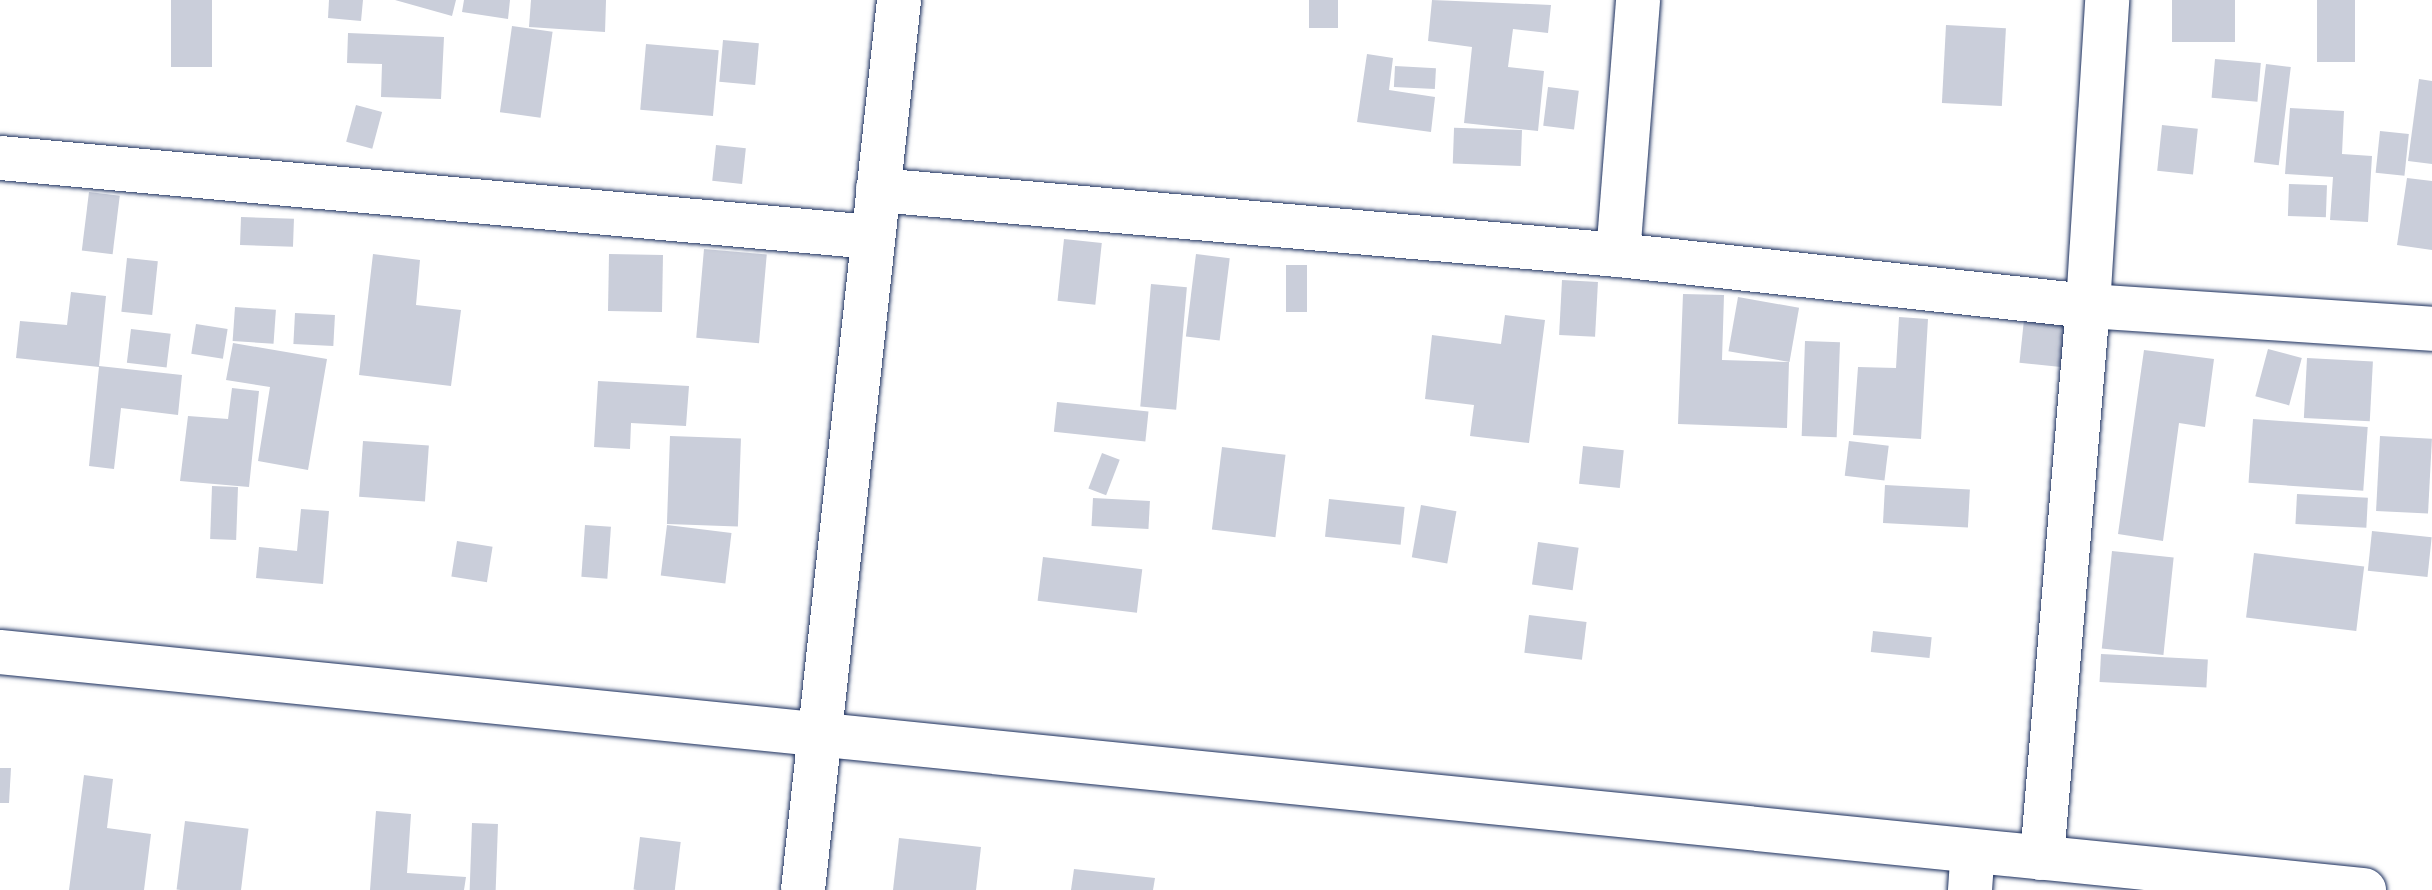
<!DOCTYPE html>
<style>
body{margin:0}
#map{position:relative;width:2432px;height:890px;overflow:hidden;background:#fff;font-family:"Comic Neue",sans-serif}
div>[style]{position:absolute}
.building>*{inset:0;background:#caceda;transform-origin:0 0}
.roads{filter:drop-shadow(0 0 2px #1b2f5e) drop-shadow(0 0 2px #1b2f5e)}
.minor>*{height:44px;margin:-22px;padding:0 22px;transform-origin:22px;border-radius:22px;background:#fff}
.tertiary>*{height:44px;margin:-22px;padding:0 22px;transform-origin:22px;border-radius:22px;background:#fff}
span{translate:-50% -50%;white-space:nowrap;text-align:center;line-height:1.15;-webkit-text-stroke:8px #fff;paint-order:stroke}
</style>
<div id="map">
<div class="building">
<i style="left:171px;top:0;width:41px;height:67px"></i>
<i style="clip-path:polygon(329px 0,363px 0,361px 21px,328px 18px)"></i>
<i style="clip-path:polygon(395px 0,456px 0,452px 16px)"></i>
<i style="clip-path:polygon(464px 0,510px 0,508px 19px,462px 12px)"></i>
<i style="clip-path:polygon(531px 0,606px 0,605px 32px,529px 27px)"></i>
<i style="left:1309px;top:0;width:29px;height:28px"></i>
<i style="clip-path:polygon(1432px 0,1551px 5px,1548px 33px,1513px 29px,1508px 67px,1544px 71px,1538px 131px,1464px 123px,1472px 47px,1428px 41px)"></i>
<i style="left:2172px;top:0;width:63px;height:42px"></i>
<i style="left:2317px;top:0;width:38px;height:62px"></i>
<i style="left:1946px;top:25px;width:60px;height:78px;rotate:3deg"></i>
<i style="left:512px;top:26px;width:41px;height:87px;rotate:8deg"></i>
<i style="clip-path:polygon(348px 33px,444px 37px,441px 99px,381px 97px,382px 64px,347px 63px)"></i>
<i style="left:723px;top:40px;width:36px;height:42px;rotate:5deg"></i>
<i style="left:646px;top:44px;width:73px;height:66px;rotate:5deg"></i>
<i style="clip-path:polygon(1367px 54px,1393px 58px,1389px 90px,1435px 97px,1431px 132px,1357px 122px)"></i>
<i style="left:2215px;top:59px;width:46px;height:39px;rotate:5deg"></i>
<i style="left:2266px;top:64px;width:25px;height:99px;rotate:7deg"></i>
<i style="left:1395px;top:66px;width:41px;height:21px;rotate:3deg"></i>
<i style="clip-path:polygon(2419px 79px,2432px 81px,2432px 164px,2408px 161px)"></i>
<i style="left:1548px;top:87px;width:31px;height:39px;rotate:7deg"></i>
<i style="left:356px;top:105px;width:27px;height:38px;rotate:15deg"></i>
<i style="clip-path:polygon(2290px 108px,2344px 111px,2342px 154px,2372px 156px,2368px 222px,2330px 220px,2333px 177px,2285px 174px)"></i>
<i style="left:2162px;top:125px;width:36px;height:46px;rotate:6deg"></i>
<i style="left:1522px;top:130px;width:36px;height:68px;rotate:92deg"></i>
<i style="left:2380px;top:131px;width:29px;height:42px;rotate:6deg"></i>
<i style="left:716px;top:145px;width:30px;height:36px;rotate:6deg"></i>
<i style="clip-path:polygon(2407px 178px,2432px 181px,2432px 250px,2397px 245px)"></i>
<i style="left:2289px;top:184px;width:38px;height:32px;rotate:2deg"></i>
<i style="left:89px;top:192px;width:31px;height:59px;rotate:7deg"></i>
<i style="left:241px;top:217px;width:53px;height:28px;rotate:2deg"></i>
<i style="left:1064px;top:239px;width:38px;height:62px;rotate:6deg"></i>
<i style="left:704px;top:249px;width:63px;height:89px;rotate:5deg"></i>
<i style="clip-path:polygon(373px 254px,420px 260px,416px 305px,461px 310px,451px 386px,359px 375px)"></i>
<i style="left:609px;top:254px;width:54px;height:57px;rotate:1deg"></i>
<i style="left:1196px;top:254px;width:34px;height:83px;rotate:7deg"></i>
<i style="left:127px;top:258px;width:31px;height:54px;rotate:6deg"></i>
<i style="left:1286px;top:265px;width:21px;height:47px"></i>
<i style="left:1562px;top:280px;width:36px;height:55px;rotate:3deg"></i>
<i style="left:1151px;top:284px;width:36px;height:123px;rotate:5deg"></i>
<i style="clip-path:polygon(71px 292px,106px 296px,99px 366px,182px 375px,178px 415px,121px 408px,114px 469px,89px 466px,99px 367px,16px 358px,20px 321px,67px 325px)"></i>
<i style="clip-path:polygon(1683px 294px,1724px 295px,1722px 360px,1789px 362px,1787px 428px,1678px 424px)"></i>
<i style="left:1738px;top:297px;width:62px;height:55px;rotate:10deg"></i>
<i style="left:235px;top:307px;width:41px;height:34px;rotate:4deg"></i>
<i style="left:2025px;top:310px;width:56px;height:53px;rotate:6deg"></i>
<i style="left:295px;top:313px;width:40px;height:31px;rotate:3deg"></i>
<i style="clip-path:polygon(1505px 315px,1545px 320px,1529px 443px,1470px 436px,1474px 405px,1425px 399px,1432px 335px,1501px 344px)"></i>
<i style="clip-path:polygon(1899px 317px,1928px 319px,1921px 439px,1853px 435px,1858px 367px,1896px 368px)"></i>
<i style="left:196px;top:324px;width:32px;height:30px;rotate:9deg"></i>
<i style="left:131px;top:329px;width:40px;height:34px;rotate:7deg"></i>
<i style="left:1805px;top:341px;width:35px;height:95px;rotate:2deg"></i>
<i style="clip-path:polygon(233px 343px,327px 359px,308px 470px,258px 461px,270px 387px,226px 380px)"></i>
<i style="left:2268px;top:349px;width:35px;height:49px;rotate:15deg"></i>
<i style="clip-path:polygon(2144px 350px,2214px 359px,2205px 427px,2179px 423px,2163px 541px,2118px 534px)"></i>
<i style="left:2307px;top:358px;width:66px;height:60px;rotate:3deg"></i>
<i style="clip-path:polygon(598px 381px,689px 386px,686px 426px,631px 423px,630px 449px,594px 447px)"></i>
<i style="clip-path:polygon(232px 388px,259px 391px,249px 487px,180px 481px,188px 416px,228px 419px)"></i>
<i style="left:1057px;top:402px;width:92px;height:30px;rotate:6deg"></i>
<i style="left:2253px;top:419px;width:115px;height:64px;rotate:4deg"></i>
<i style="left:670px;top:436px;width:71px;height:88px;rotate:2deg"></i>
<i style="left:2380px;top:436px;width:52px;height:75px;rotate:3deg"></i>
<i style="left:363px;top:441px;width:66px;height:56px;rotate:4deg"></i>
<i style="left:1849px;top:441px;width:40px;height:35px;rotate:7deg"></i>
<i style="left:1583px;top:446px;width:41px;height:38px;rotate:6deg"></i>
<i style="left:1222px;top:447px;width:64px;height:83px;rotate:7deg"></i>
<i style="left:1102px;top:453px;width:19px;height:38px;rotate:21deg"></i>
<i style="left:1885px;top:485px;width:85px;height:38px;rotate:3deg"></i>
<i style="left:212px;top:486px;width:26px;height:53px;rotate:2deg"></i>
<i style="left:2297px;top:494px;width:71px;height:30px;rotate:3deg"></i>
<i style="left:1093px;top:498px;width:57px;height:28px;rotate:3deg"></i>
<i style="left:1329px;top:499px;width:76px;height:38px;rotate:6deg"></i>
<i style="left:1421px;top:505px;width:36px;height:53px;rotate:10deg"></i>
<i style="clip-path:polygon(301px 509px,329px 511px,323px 584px,256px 578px,259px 547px,297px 551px)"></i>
<i style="left:585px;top:525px;width:26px;height:52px;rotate:4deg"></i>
<i style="left:667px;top:525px;width:65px;height:51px;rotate:7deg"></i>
<i style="left:2372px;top:531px;width:60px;height:40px;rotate:6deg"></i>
<i style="left:457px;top:541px;width:36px;height:36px;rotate:9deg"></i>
<i style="left:1538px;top:542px;width:41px;height:43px;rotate:8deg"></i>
<i style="left:2112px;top:551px;width:62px;height:98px;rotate:6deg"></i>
<i style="left:2254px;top:553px;width:111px;height:65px;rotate:7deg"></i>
<i style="left:1043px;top:557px;width:100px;height:44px;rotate:7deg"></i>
<i style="left:1529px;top:615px;width:58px;height:38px;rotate:7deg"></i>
<i style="left:1873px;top:631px;width:59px;height:21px;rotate:6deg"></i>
<i style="left:2101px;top:654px;width:107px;height:28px;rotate:3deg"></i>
<i style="clip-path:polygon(0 768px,11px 768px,9px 803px,0 803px)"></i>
<i style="clip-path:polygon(84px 775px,113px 779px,107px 828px,151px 834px,144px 890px,69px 890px)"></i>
<i style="clip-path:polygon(376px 811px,411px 814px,407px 873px,466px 877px,464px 890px,370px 890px)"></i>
<i style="left:185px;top:821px;width:64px;height:69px;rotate:7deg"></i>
<i style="left:472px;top:823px;width:26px;height:67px;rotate:2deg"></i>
<i style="left:640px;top:837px;width:41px;height:53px;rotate:7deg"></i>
<i style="clip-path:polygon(899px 838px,981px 847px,976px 890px,893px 890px)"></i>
<i style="clip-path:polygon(1074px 869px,1155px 878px,1153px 890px,1071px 890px)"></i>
</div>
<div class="roads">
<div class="minor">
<i style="left:0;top:158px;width:876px;rotate:5.18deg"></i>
<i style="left:878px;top:190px;width:743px;rotate:5.02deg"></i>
<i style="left:1618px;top:255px;width:473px;rotate:6.2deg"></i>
<i style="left:2088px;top:306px;width:345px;rotate:3.8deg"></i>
<i style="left:1618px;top:255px;width:256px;rotate:-85.5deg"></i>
<i style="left:2042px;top:858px;width:554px;rotate:-85.24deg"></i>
<i style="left:2088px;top:306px;width:307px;rotate:-86.4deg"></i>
<i style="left:803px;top:890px;width:895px;rotate:-83.84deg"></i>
<i style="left:1970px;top:890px;width:39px;rotate:-86deg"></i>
</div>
<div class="tertiary">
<i style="left:0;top:652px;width:2376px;rotate:5.75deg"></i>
</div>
</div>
</div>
